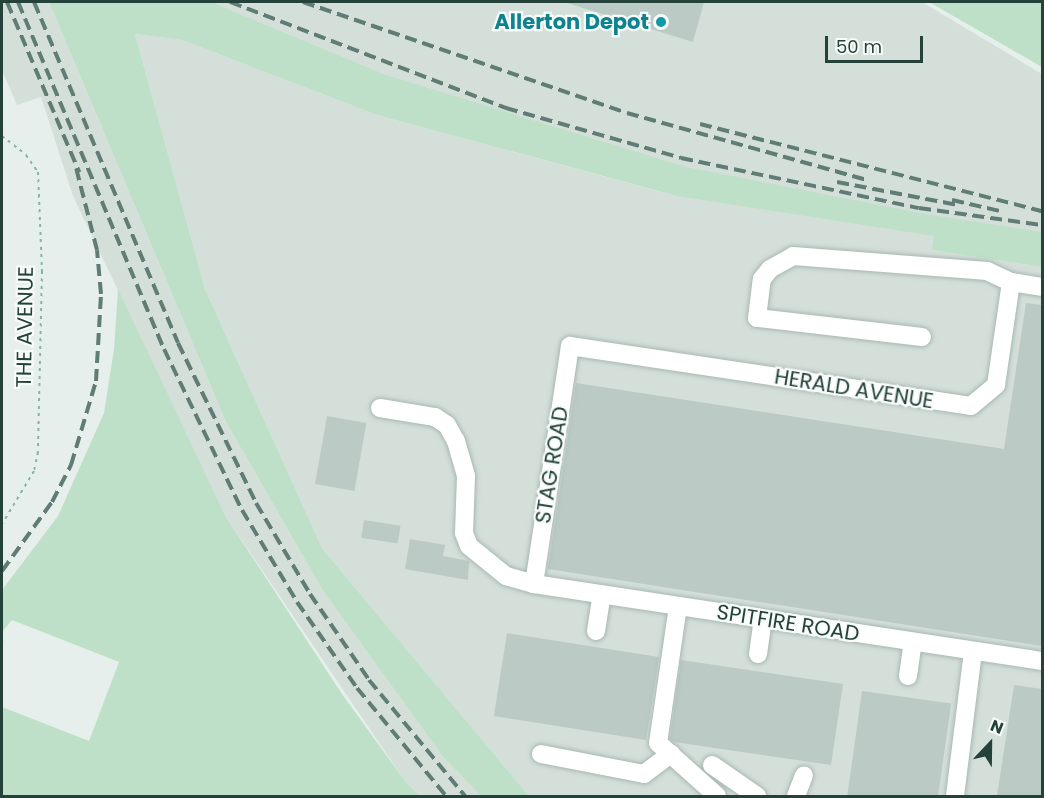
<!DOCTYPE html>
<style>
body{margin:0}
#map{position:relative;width:1044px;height:798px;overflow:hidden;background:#e6efeb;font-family:Poppins,sans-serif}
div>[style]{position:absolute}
.built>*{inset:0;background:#d4dfda}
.green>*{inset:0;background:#bfe0c8}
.building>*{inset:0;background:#bbcac4;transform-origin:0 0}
.path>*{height:2px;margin-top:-1px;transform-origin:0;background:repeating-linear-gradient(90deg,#86b3a5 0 3px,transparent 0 7.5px)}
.roads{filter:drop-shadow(0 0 2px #a8b8b2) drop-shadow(0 0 2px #a8b8b2)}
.minor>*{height:18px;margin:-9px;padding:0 9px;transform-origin:9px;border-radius:9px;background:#fff}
.rail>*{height:4px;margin-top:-2px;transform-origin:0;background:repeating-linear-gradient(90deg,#5f7d75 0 12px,transparent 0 18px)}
.dots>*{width:16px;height:16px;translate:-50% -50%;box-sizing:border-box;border:3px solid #f7fbf9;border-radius:50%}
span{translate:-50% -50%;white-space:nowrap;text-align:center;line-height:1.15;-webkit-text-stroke:4.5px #f7fbf9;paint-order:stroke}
.culture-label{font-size:21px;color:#0d838f;font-weight:700}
.right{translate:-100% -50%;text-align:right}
.street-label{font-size:21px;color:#24423a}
.frame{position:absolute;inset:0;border:3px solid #24423a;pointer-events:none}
.north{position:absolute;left:960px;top:714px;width:60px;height:60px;-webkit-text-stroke:4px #f7fbf9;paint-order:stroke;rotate:22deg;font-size:16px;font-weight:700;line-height:24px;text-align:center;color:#24423a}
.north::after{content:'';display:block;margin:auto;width:21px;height:27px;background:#24423a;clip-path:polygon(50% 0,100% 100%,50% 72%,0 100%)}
.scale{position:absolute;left:825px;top:36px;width:98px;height:27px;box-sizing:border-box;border:3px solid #24423a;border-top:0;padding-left:8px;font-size:18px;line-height:21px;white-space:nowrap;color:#24423a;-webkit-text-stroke:4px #f7fbf9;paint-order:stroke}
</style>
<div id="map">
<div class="built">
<i style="clip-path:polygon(2px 2px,49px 2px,226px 422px,323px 591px,443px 757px,481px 796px,420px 796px,405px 781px,226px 517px,73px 196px,41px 97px,17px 105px,2px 70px)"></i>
<i style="clip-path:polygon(176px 2px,922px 2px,1042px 74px,1042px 253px,932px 250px,1042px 267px,1042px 796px,529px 796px,322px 548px,205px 289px,135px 34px,182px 40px,377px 115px,676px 196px,359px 79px)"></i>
</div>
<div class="green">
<i style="clip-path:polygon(49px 2px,211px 2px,386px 75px,686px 167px,925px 214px,1042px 232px,1042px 267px,932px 250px,934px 236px,677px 196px,377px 115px,182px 40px,135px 34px,205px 289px,322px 548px,529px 796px,481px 796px,443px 757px,323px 591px,226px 422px)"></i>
<i style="clip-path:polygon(929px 2px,1042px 2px,1042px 67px)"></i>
<i style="clip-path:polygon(118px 289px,226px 517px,342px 694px,405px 781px,420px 796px,2px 795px,2px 707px,89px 741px,119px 662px,12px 620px,2px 632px,2px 590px,58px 516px,104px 413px,114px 349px)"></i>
</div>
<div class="building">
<i style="clip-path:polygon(564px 2px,704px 2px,693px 42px)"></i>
<i style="clip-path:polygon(1026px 303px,1042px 305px,1042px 646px,548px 569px,576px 383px,1004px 449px)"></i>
<i style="left:327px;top:416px;width:40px;height:69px;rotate:10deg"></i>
<i style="left:364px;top:520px;width:37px;height:18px;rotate:9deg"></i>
<i style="clip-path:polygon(410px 539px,445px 545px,443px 556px,469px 561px,468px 580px,405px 569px)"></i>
<i style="left:507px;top:633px;width:154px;height:84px;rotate:9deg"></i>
<i style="clip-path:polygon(681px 660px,843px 684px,831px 765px,674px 742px,670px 739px)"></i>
<i style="clip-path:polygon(1014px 685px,1042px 689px,1042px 796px,997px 796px)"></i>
<i style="left:862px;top:691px;width:90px;height:106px;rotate:8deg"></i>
</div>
<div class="path">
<i style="left:2px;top:136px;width:31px;rotate:38deg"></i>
<i style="left:26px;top:155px;width:21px;rotate:55deg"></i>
<i style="left:38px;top:172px;width:99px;rotate:87.7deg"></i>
<i style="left:42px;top:271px;width:181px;rotate:91.3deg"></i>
<i style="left:38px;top:452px;width:19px;rotate:102deg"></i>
<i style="left:34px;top:471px;width:62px;rotate:121.1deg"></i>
<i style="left:2px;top:641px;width:1px;rotate:-45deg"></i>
</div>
<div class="roads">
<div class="minor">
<i style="left:922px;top:337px;width:166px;rotate:-173.4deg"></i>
<i style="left:757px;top:318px;width:39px;rotate:-83deg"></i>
<i style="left:762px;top:279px;width:13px;rotate:-51deg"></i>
<i style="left:770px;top:269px;width:26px;rotate:-29deg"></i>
<i style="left:793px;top:256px;width:195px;rotate:4.4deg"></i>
<i style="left:987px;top:271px;width:26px;rotate:25deg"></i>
<i style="left:380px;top:408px;width:56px;rotate:9.3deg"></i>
<i style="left:435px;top:417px;width:14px;rotate:34deg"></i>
<i style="left:447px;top:425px;width:18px;rotate:61deg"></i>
<i style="left:456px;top:441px;width:36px;rotate:74deg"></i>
<i style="left:466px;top:476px;width:57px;rotate:92deg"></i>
<i style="left:464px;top:533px;width:14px;rotate:69deg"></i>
<i style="left:469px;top:546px;width:48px;rotate:39deg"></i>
<i style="left:506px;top:576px;width:29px;rotate:16deg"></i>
<i style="left:534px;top:584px;width:514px;rotate:8.62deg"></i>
<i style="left:534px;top:584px;width:241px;rotate:-81.4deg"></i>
<i style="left:570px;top:346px;width:405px;rotate:8.5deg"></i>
<i style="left:971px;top:406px;width:33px;rotate:-40deg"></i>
<i style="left:996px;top:385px;width:104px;rotate:-81.7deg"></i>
<i style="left:1011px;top:282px;width:31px;rotate:9deg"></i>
<i style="left:678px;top:606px;width:138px;rotate:98.3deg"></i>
<i style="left:658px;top:743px;width:79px;rotate:41.9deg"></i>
<i style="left:596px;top:631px;width:37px;rotate:-81deg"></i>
<i style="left:758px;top:654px;width:35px;rotate:-82deg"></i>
<i style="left:908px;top:676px;width:34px;rotate:-82deg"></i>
<i style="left:541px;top:754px;width:105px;rotate:11deg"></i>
<i style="left:644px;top:774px;width:34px;rotate:-37deg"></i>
<i style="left:712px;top:765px;width:55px;rotate:34.6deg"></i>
<i style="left:796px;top:796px;width:22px;rotate:-69deg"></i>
<i style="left:955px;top:796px;width:146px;rotate:-82.9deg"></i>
</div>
</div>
<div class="rail">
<i style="left:7px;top:2px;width:185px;rotate:67deg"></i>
<i style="left:18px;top:2px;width:376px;rotate:67.2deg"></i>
<i style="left:164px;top:349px;width:179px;rotate:64.2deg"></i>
<i style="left:242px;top:510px;width:107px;rotate:59.1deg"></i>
<i style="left:297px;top:602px;width:105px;rotate:55.1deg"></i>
<i style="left:357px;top:688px;width:140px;rotate:50.5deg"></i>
<i style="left:34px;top:2px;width:370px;rotate:67.1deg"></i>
<i style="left:178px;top:343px;width:178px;rotate:64deg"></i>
<i style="left:256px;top:503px;width:106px;rotate:59.3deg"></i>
<i style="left:310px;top:594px;width:104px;rotate:55.5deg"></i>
<i style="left:369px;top:680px;width:151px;rotate:50.4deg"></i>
<i style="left:230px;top:2px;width:296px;rotate:21deg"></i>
<i style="left:506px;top:108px;width:182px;rotate:15.9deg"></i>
<i style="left:681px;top:158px;width:243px;rotate:11.9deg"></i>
<i style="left:919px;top:208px;width:124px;rotate:7.9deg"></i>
<i style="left:303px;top:2px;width:342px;rotate:18.9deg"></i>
<i style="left:627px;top:113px;width:249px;rotate:15.6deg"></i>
<i style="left:700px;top:124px;width:353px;rotate:14.3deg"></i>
<i style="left:837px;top:182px;width:123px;rotate:10.8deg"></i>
<i style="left:952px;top:200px;width:53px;rotate:13deg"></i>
<i style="left:2px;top:571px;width:85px;rotate:-54.1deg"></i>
<i style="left:52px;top:502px;width:42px;rotate:-62.8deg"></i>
<i style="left:71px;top:465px;width:88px;rotate:-73.4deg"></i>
<i style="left:96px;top:381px;width:87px;rotate:-86.7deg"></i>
<i style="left:101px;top:294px;width:44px;rotate:-95.2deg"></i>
<i style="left:97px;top:250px;width:89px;rotate:-104.3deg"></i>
</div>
<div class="dots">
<i style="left:661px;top:22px;background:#0f9aa8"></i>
</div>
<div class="culture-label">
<span class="right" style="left:649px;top:22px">Allerton Depot</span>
</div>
<div class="street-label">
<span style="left:25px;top:327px;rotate:-89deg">THE AVENUE</span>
<span style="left:854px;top:389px;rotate:9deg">HERALD AVENUE</span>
<span style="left:552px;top:465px;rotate:-81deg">STAG ROAD</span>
<span style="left:788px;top:623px;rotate:9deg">SPITFIRE ROAD</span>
</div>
<div class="frame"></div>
<div class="north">N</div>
<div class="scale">50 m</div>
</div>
